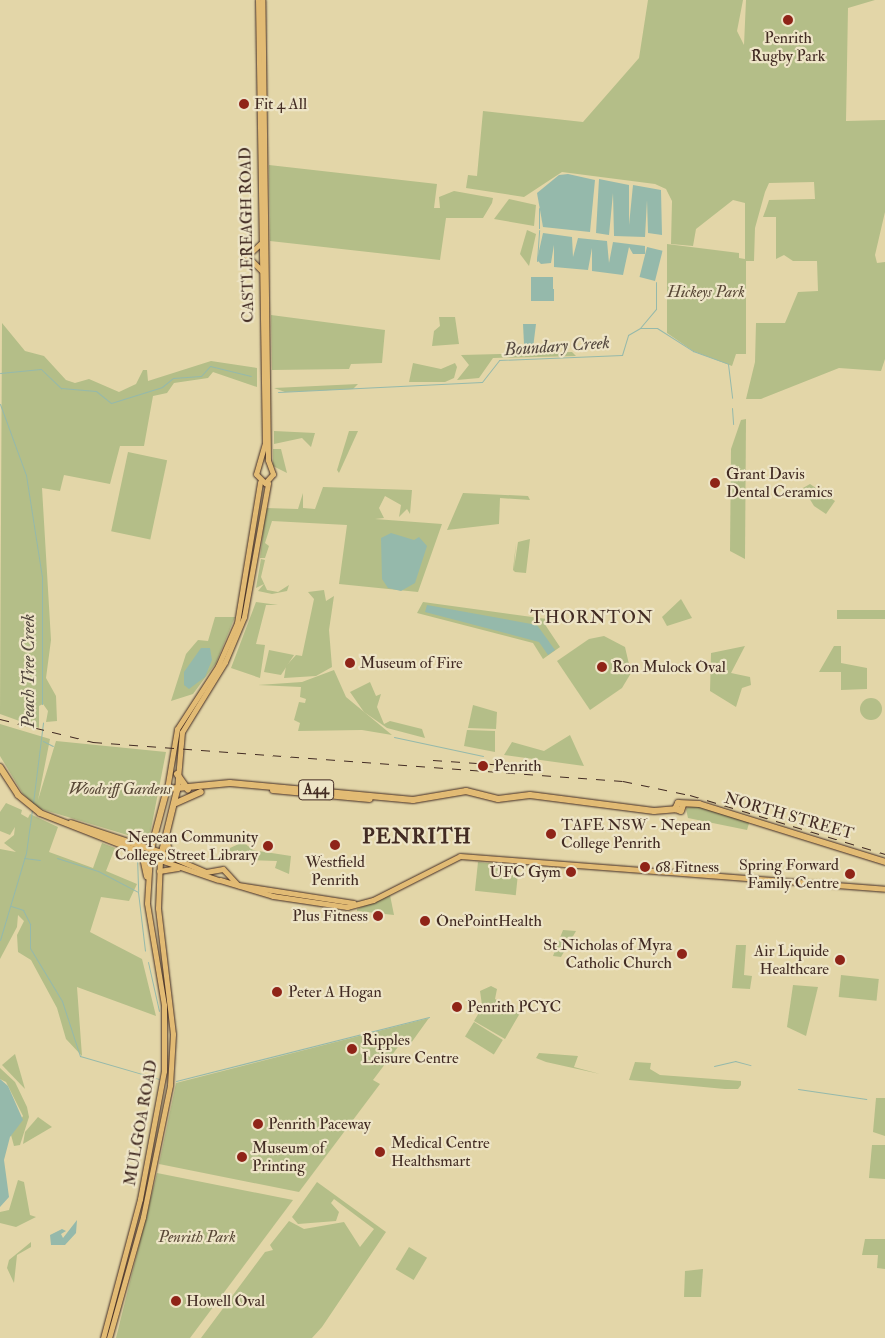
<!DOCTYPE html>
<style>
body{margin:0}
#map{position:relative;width:885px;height:1338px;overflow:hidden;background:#e3d6a8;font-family:"IM FELL Double Pica",serif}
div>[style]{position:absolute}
.green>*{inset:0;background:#b4be88;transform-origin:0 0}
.round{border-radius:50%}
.water>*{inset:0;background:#95b9ab;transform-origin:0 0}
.stream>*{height:1px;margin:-0.5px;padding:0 0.5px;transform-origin:0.5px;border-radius:0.5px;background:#95b9ab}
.roads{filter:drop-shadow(0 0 1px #422b23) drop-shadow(0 0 1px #422b23)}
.major>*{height:5px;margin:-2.5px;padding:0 2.5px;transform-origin:2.5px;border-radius:2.5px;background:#e2bb74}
.highway>*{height:6px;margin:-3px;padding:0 3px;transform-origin:3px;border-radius:3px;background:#e2bb74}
.rail>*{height:1px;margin-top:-0.5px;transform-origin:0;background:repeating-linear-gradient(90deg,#422b23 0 9px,transparent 0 18px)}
.dots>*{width:14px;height:14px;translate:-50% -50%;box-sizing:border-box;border:2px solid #ede4c6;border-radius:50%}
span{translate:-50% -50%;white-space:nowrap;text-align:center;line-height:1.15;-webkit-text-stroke:4.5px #ede4c6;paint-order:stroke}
.shield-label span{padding:1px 4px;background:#ede4c6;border:1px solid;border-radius:4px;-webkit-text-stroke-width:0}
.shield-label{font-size:15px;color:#422b23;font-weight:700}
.poi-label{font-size:16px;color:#422b23}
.left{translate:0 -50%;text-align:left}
.right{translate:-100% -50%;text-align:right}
.street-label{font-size:16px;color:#422b23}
.park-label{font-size:16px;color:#594837;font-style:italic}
.water-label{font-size:18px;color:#53473e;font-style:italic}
.neighbourhood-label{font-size:18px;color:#422b23;letter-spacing:1px}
.district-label{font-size:21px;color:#422b23;font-weight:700;letter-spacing:1px}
</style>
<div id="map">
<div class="green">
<i style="clip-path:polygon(648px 0,743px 0,737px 31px,744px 45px,746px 0,875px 0,848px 8px,846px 121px,885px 120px,885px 212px,875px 255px,877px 263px,885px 262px,885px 359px,881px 371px,839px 368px,761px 399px,746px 399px,755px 362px,756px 323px,785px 323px,798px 292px,818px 291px,817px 261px,793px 261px,784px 255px,776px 259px,776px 217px,763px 217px,766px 209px,769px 200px,815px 199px,814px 182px,769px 183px,765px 192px,755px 228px,754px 261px,746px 261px,746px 354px,736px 354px,732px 366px,693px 351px,667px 333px,667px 244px,739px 253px,739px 258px,745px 259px,745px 203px,733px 200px,696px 229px,693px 246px,671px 244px,672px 201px,666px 189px,655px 184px,562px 172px,524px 197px,466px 188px,468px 175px,477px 176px,483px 111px,583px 122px,639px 58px)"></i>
<i style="clip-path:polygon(269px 165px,437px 184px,434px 208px,440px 208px,439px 197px,454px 191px,493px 198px,492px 203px,483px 218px,446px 218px,440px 260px,270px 241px)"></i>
<i style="clip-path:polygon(509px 199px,536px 205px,534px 226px,494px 219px)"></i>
<i style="clip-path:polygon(527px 230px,536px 234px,529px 266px,520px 254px)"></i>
<i style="clip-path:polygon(271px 315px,385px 330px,382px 363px,351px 364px,349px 369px,272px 370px)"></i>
<i style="clip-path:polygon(439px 317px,455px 317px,459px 344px,432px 346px,434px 331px,440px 326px)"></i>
<i style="clip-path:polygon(2px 323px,25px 351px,44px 356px,66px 380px,75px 383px,89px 379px,119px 392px,136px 384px,143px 370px,147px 370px,148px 381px,211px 361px,257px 368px,257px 387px,213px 372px,208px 378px,174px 383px,167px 393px,153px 396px,144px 446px,120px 446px,110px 484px,64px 475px,60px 491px,42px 488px,51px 640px,46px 678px,56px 696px,57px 721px,46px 722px,48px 711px,43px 704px,39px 706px,39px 728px,0 714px)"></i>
<i style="clip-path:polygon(572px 352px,576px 356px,493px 358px,479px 378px,457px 380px,469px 365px,461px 355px)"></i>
<i style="clip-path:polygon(413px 363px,441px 369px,455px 363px,457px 367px,454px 378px,445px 382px,409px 382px)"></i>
<i style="clip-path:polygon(358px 384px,353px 389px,285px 392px,274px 388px)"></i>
<i style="clip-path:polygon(746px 419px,745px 559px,730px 551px,731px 449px,741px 420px)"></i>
<i style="clip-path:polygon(274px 431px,315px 433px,311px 447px,302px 438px,274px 444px)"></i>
<i style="clip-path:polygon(349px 431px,358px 431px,339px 473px,337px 470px)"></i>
<i style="clip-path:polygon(273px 449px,281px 449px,287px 473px,273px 466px)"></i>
<i style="left:128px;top:452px;width:40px;height:81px;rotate:12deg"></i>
<i style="clip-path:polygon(810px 484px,835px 501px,826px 514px,814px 506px,803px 488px)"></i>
<i style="clip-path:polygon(323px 487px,412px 490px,410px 514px,407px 509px,399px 517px,401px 505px,385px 496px,379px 508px,384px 518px,375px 519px,442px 524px,418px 592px,339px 584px,347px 525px,272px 521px,265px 543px,269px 546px,265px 558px,260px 558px,266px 508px,298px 509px,303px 493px,303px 508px,315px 509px)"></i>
<i style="clip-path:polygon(463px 493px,528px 496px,530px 500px,500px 498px,499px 524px,447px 530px)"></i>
<i style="clip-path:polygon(530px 539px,526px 573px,515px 572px,513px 570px,516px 543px,514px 568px,518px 542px)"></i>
<i style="clip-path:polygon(261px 559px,265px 560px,261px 577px,267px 590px,278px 592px,289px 585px,287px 591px,272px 594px,258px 591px,264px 584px,256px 588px)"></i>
<i style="clip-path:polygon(324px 590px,326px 601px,334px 596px,329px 630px,332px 667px,316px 676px,284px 678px,286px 666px,296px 655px,302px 656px,314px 599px,308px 592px)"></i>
<i style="clip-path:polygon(681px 599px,692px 618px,667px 626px,662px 617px)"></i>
<i style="clip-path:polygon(256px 602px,278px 605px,266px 605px,256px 644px,265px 645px,260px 678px,231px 668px)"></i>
<i style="clip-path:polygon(423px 602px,547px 619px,546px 626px,560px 647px,543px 659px,533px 643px,417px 613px)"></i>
<i style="left:837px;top:610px;width:48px;height:9px"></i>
<i style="clip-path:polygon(215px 617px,235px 617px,216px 663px,193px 694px,171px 701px,186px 654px,198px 640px,208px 641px)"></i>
<i style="clip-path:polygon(604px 636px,625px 647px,631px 673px,622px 688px,590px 710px,557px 661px,589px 639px)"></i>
<i style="clip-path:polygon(745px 646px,731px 673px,750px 677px,751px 685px,742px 688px,736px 707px,710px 691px,711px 653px)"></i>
<i style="clip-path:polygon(834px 646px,841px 646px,841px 663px,867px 668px,867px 689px,841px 690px,841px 672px,819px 672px)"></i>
<i style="clip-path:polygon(269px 650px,294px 655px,281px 675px,264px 672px)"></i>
<i style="clip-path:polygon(334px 670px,346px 697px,392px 735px,362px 730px,298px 731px,300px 723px,294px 720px,299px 702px,305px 703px,306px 699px,300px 697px,301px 687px,258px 685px,302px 682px)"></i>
<i style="clip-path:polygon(370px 682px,376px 696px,381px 694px,377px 707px,384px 724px,390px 721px,422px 729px,425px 738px,387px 728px,364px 712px,350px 692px)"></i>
<i class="round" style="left:860px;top:698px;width:22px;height:22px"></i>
<i style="clip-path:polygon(473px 705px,497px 712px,496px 729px,468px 728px)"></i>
<i style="clip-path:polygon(0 724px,50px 739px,38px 800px,56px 741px,166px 752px,150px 834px,134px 837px,38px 808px,23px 794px,0 756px)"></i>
<i style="clip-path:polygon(467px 730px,495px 731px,495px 752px,464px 746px)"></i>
<i style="clip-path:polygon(570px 735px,584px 766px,504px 755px,512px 742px,544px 751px)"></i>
<i style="clip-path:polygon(6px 803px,22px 810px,21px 814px,28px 818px,30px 814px,58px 827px,49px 852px,93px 868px,102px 843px,115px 848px,106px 871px,137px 884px,129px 901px,101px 897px,90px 932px,142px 959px,156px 1016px,77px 987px,82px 1056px,66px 1039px,57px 1008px,31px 960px,18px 952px,17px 935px,24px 921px,18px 915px,17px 927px,0 959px,0 849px,16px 852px,4px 843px,14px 835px,15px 827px,10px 835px,0 831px,0 812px)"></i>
<i style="clip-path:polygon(691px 804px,750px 820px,747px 830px,688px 818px,686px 809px)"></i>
<i style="clip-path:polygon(243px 842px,253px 850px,291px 856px,289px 874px,275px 868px,277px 861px,244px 860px,229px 854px,230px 848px)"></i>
<i style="left:478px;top:862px;width:41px;height:29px;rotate:6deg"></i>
<i style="clip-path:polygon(390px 895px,394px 915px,357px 911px,357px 909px)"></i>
<i style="clip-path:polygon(563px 930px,576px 931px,561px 957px,553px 956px)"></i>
<i style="clip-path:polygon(736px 945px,746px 945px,744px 975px,752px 976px,750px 989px,732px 988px)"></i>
<i style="left:841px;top:975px;width:38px;height:22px;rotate:6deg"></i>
<i style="clip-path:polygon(793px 985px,818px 987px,806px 1036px,787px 1027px)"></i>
<i style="clip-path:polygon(491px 986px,497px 989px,495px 999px,520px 1013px,505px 1039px,474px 1021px,483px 1006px,498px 1014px,482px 1005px,480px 991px)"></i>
<i style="clip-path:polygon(429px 1018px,411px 1043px,404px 1039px,373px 1080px,380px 1084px,299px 1192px,159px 1164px,176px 1083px)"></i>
<i style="left:474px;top:1022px;width:34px;height:17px;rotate:32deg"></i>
<i style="clip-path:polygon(539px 1053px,578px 1056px,574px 1067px,600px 1074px,546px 1062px,536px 1058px)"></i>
<i style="clip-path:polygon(15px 1054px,25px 1089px,2px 1065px)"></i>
<i style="clip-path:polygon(635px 1062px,651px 1063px,650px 1069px,660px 1075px,741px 1081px,741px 1085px,738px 1089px,725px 1089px,629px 1080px)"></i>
<i style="clip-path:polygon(0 1068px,15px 1082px,27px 1107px,29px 1117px,20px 1145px,14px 1146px,11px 1135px,23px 1116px,6px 1082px,0 1079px)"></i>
<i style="clip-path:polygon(876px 1098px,885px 1098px,885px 1136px,873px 1132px)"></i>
<i style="clip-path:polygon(38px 1117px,52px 1127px,23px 1144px,25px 1132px)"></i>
<i style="clip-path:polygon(872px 1145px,885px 1145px,885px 1179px,869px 1178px)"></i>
<i style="clip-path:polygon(157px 1173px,293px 1200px,190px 1338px,116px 1338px)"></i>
<i style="clip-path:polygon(18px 1180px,24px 1182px,30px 1215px,36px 1217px,16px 1227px,0 1223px,0 1212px,9px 1210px)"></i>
<i style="clip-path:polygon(317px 1182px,386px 1232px,322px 1327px,312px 1338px,201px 1338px,265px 1252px,273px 1250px,270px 1245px,289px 1221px,304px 1229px,344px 1222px,360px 1247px,374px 1229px,334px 1199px,331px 1203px,339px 1212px,336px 1221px,298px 1224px,292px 1217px)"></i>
<i style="clip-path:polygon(865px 1239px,885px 1239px,885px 1269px,877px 1268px,878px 1255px,862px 1255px)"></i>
<i style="clip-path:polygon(31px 1242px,31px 1247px,17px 1255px,14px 1283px,7px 1268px,9px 1260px)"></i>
<i style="left:409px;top:1247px;width:21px;height:26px;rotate:31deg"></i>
<i style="clip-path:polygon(703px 1269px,701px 1297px,684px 1297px,685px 1271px)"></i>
</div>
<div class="water">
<i style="clip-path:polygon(568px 174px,595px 180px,590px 232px,543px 227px,537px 193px,559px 175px)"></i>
<i style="clip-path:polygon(599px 179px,629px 185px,629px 225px,633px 185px,661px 190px,662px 235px,648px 233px,647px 200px,645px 237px,614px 236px,613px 193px,609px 235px,596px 233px)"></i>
<i style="clip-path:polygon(543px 233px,572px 237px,573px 257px,578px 238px,607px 241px,609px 263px,613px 242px,645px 246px,645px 254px,633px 254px,629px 247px,623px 275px,592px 271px,592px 248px,588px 270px,554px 267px,554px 245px,551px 263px,541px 264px,537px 260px)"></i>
<i style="left:647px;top:247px;width:16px;height:31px;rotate:14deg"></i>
<i style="left:531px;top:277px;width:22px;height:12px"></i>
<i style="left:554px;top:289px;width:12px;height:23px;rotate:90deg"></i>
<i style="clip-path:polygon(523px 324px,536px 324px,533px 348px,524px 344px)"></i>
<i style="clip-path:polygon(391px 533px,414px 540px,419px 537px,427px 546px,415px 583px,401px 591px,388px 588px,382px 579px,381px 538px)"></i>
<i style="clip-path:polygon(427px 605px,537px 625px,555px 650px,548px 655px,539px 642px,425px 612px)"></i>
<i style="clip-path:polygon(201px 648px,210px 648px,212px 660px,205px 677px,189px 689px,184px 685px,184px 672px)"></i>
<i style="clip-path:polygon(0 1079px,8px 1086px,23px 1120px,10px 1137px,4px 1160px,9px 1197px,0 1207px)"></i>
<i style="clip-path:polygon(77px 1220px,76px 1233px,65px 1245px,51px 1245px,50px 1235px,62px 1229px,66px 1231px,61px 1234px,63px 1238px)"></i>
</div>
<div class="stream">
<i style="left:539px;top:228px;width:20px;rotate:-90deg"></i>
<i style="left:537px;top:261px;width:31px;rotate:-86deg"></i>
<i style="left:640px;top:328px;width:25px;rotate:-50deg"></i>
<i style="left:656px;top:309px;width:27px;rotate:-90deg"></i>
<i style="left:0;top:373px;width:41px;rotate:-5.6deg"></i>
<i style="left:41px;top:369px;width:28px;rotate:44deg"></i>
<i style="left:61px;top:388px;width:35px;rotate:5deg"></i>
<i style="left:96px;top:391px;width:19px;rotate:39deg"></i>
<i style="left:111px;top:403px;width:53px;rotate:-17.4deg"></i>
<i style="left:162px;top:387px;width:14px;rotate:-39deg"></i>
<i style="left:173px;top:378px;width:28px;rotate:-4deg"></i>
<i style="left:201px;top:376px;width:13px;rotate:-48deg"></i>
<i style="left:210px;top:366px;width:42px;rotate:13.7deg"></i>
<i style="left:278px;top:392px;width:204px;rotate:-2.8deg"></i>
<i style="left:482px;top:382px;width:28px;rotate:-52deg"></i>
<i style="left:499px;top:360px;width:123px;rotate:-2.3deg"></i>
<i style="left:622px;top:355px;width:21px;rotate:-73deg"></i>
<i style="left:628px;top:335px;width:14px;rotate:-30deg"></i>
<i style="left:640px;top:328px;width:17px"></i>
<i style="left:657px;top:328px;width:43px;rotate:32.6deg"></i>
<i style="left:693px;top:351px;width:37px;rotate:20deg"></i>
<i style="left:728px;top:364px;width:34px;rotate:83deg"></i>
<i style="left:0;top:404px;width:76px;rotate:69.9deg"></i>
<i style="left:26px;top:475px;width:103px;rotate:81.1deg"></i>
<i style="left:42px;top:577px;width:127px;rotate:90deg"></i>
<i style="left:732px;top:408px;width:16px;rotate:86deg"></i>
<i style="left:394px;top:737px;width:91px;rotate:12.1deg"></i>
<i style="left:43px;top:741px;width:11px;rotate:27deg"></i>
<i style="left:33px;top:803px;width:81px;rotate:-82.9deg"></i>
<i style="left:137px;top:857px;width:34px;rotate:88deg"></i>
<i style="left:24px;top:858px;width:16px;rotate:7deg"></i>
<i style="left:57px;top:858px;width:43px;rotate:17.6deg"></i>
<i style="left:98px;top:871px;width:45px;rotate:27.7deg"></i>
<i style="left:138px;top:892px;width:59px;rotate:83.2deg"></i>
<i style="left:11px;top:906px;width:13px;rotate:18deg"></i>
<i style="left:23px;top:910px;width:16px;rotate:63deg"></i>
<i style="left:30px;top:924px;width:24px;rotate:90deg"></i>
<i style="left:30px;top:948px;width:62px;rotate:58.9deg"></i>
<i style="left:62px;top:1001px;width:58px;rotate:71.9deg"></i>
<i style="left:80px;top:1056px;width:82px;rotate:16.2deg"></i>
<i style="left:0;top:940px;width:91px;rotate:-73.4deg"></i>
<i style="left:26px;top:853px;width:43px;rotate:-82.1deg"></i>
<i style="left:148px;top:962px;width:50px;rotate:77.3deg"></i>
<i style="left:714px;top:1066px;width:22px;rotate:-13deg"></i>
<i style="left:735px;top:1061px;width:16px;rotate:15deg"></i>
<i style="left:176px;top:1081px;width:261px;rotate:-14.2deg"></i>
<i style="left:798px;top:1089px;width:69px;rotate:8.4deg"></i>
</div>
<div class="roads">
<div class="major">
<i style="left:258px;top:0;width:443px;rotate:89.1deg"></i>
<i style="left:265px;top:443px;width:32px;rotate:106deg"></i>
<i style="left:256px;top:474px;width:13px;rotate:45deg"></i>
<i style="left:265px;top:483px;width:12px;rotate:-48deg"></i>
<i style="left:273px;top:474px;width:15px;rotate:-110deg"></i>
<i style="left:268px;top:460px;width:460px;rotate:-90.7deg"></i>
<i style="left:260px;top:244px;width:18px;rotate:137deg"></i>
<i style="left:247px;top:256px;width:20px;rotate:45deg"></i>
<i style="left:167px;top:789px;width:61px;rotate:-80.5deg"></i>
<i style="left:177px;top:729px;width:75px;rotate:-56.9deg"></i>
<i style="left:218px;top:666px;width:47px;rotate:-66.2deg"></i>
<i style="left:237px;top:623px;width:143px;rotate:-80.7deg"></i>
<i style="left:177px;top:790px;width:58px;rotate:-85.1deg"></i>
<i style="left:182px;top:732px;width:82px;rotate:-58.4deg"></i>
<i style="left:225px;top:662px;width:49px;rotate:-67.1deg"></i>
<i style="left:244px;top:617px;width:136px;rotate:-79.8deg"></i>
<i style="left:162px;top:853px;width:48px;rotate:23.4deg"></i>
<i style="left:206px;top:872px;width:17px;rotate:-10deg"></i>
<i style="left:223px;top:869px;width:22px;rotate:47deg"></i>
<i style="left:238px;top:885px;width:117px;rotate:8.8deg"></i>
<i style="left:159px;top:871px;width:19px;rotate:-9deg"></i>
<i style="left:220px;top:880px;width:55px;rotate:16.8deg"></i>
<i style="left:273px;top:896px;width:75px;rotate:8.5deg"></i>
<i style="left:347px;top:907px;width:27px;rotate:-15deg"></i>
<i style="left:373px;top:900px;width:97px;rotate:-26.8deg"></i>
<i style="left:460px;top:856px;width:426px;rotate:4.4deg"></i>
<i style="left:103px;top:1338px;width:144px;rotate:-75.1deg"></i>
<i style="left:140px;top:1199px;width:130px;rotate:-79.4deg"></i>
<i style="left:164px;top:1071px;width:66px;rotate:-90deg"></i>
<i style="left:164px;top:1005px;width:103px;rotate:-99.5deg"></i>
<i style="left:147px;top:903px;width:48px;rotate:-86.4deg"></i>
<i style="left:109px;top:1338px;width:126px;rotate:-74.3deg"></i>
<i style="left:143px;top:1217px;width:135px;rotate:-78.4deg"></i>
<i style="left:170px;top:1085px;width:51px;rotate:-86.6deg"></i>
<i style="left:173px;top:1034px;width:127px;rotate:-96.8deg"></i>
<i style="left:158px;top:908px;width:48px;rotate:-87.6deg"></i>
<i style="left:160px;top:860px;width:61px;rotate:19deg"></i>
</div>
<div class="highway">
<i style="left:0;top:767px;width:33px;rotate:57deg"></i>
<i style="left:18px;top:795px;width:28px;rotate:39deg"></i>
<i style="left:40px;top:813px;width:129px;rotate:21.4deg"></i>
<i style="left:160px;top:860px;width:72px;rotate:-76.3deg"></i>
<i style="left:177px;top:774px;width:19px;rotate:55deg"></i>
<i style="left:273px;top:790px;width:97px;rotate:5.3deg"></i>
<i style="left:176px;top:803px;width:27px;rotate:-24deg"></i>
<i style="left:675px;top:809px;width:7px;rotate:-63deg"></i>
<i style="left:678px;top:803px;width:21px;rotate:3deg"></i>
<i style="left:699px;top:804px;width:195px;rotate:17.3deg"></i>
<i style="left:675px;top:809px;width:6px;rotate:18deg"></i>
<i style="left:681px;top:811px;width:6px;rotate:-72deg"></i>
<i style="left:71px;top:823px;width:96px;rotate:18.2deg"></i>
<i style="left:166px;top:837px;width:20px;rotate:79deg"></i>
<i style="left:131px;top:841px;width:23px;rotate:-5deg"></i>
<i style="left:151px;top:849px;width:62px;rotate:-75.1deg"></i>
<i style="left:167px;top:789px;width:63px;rotate:-5.4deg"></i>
<i style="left:230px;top:783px;width:184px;rotate:5.3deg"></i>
<i style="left:413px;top:800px;width:54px;rotate:-9.6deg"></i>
<i style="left:466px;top:791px;width:33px;rotate:14deg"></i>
<i style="left:498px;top:799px;width:32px;rotate:-7deg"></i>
<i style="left:530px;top:795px;width:125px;rotate:7.4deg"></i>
<i style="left:654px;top:811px;width:21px;rotate:-5deg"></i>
<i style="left:142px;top:853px;width:24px;rotate:78deg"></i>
</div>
</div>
<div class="rail">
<i style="left:0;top:719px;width:96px;rotate:13.9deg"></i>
<i style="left:93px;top:742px;width:531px;rotate:4.21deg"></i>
<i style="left:623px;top:781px;width:68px;rotate:11.8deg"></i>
<i style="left:690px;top:795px;width:204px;rotate:16.8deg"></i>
<i style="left:433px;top:760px;width:88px;rotate:3.9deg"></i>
</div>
<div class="dots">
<i style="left:788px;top:20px;background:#8f2418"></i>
<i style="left:244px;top:104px;background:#8f2418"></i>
<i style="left:715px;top:483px;background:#8f2418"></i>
<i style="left:350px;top:663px;background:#8f2418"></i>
<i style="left:602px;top:667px;background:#8f2418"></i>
<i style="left:483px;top:766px;background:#8f2418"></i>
<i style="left:551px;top:834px;background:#8f2418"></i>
<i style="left:335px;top:845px;background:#8f2418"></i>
<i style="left:268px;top:846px;background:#8f2418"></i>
<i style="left:645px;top:867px;background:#8f2418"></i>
<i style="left:571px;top:872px;background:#8f2418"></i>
<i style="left:850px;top:874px;background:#8f2418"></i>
<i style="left:378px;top:916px;background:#8f2418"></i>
<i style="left:425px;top:921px;background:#8f2418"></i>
<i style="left:682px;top:954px;background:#8f2418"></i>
<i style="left:840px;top:960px;background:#8f2418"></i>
<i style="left:277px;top:992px;background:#8f2418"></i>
<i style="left:457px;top:1007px;background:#8f2418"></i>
<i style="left:352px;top:1049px;background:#8f2418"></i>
<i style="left:258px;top:1124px;background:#8f2418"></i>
<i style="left:380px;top:1152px;background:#8f2418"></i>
<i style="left:242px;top:1157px;background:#8f2418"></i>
<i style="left:176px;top:1301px;background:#8f2418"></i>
</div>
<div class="shield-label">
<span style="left:316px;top:790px">A44</span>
</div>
<div class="poi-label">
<span style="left:788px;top:47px">Penrith<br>Rugby Park</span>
<span class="left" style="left:254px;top:104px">Fit 4 All</span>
<span class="left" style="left:726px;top:483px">Grant Davis<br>Dental Ceramics</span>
<span class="left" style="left:360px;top:663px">Museum of Fire</span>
<span class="left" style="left:612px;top:667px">Ron Mulock Oval</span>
<span class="left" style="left:494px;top:766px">Penrith</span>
<span class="left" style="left:561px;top:834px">TAFE NSW - Nepean<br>College Penrith</span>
<span class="right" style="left:258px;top:846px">Nepean Community<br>College Street Library</span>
<span style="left:335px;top:871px">Westfield<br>Penrith</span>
<span class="right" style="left:839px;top:874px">Spring Forward<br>Family Centre</span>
<span class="left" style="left:655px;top:867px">68 Fitness</span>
<span class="right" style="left:561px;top:872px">UFC Gym</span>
<span class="right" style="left:368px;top:916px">Plus Fitness</span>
<span class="left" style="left:436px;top:921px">OnePointHealth</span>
<span class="right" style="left:672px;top:954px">St Nicholas of Myra<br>Catholic Church</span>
<span class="right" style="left:829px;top:960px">Air Liquide<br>Healthcare</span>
<span class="left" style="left:288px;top:992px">Peter A Hogan</span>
<span class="left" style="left:467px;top:1007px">Penrith PCYC</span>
<span class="left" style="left:362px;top:1049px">Ripples<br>Leisure Centre</span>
<span class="left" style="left:268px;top:1124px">Penrith Paceway</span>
<span class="left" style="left:391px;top:1152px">Medical Centre<br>Healthsmart</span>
<span class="left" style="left:252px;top:1157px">Museum of<br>Printing</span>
<span class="left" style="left:186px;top:1301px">Howell Oval</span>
</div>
<div class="street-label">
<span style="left:247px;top:235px;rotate:-91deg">CASTLEREAGH ROAD</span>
<span style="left:789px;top:816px;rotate:16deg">NORTH STREET</span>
<span style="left:141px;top:1123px;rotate:-80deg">MULGOA ROAD</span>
</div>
<div class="park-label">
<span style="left:706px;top:292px">Hickeys Park</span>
<span style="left:120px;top:789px">Woodriff Gardens</span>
<span style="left:197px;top:1237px">Penrith Park</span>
</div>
<div class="water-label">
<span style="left:557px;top:347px;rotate:-4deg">Boundary Creek</span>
<span style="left:29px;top:671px;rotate:-90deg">Peach Tree Creek</span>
</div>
<div class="neighbourhood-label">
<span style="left:592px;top:618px">THORNTON</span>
</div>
<div class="district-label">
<span style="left:417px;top:837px">PENRITH</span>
</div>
</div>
